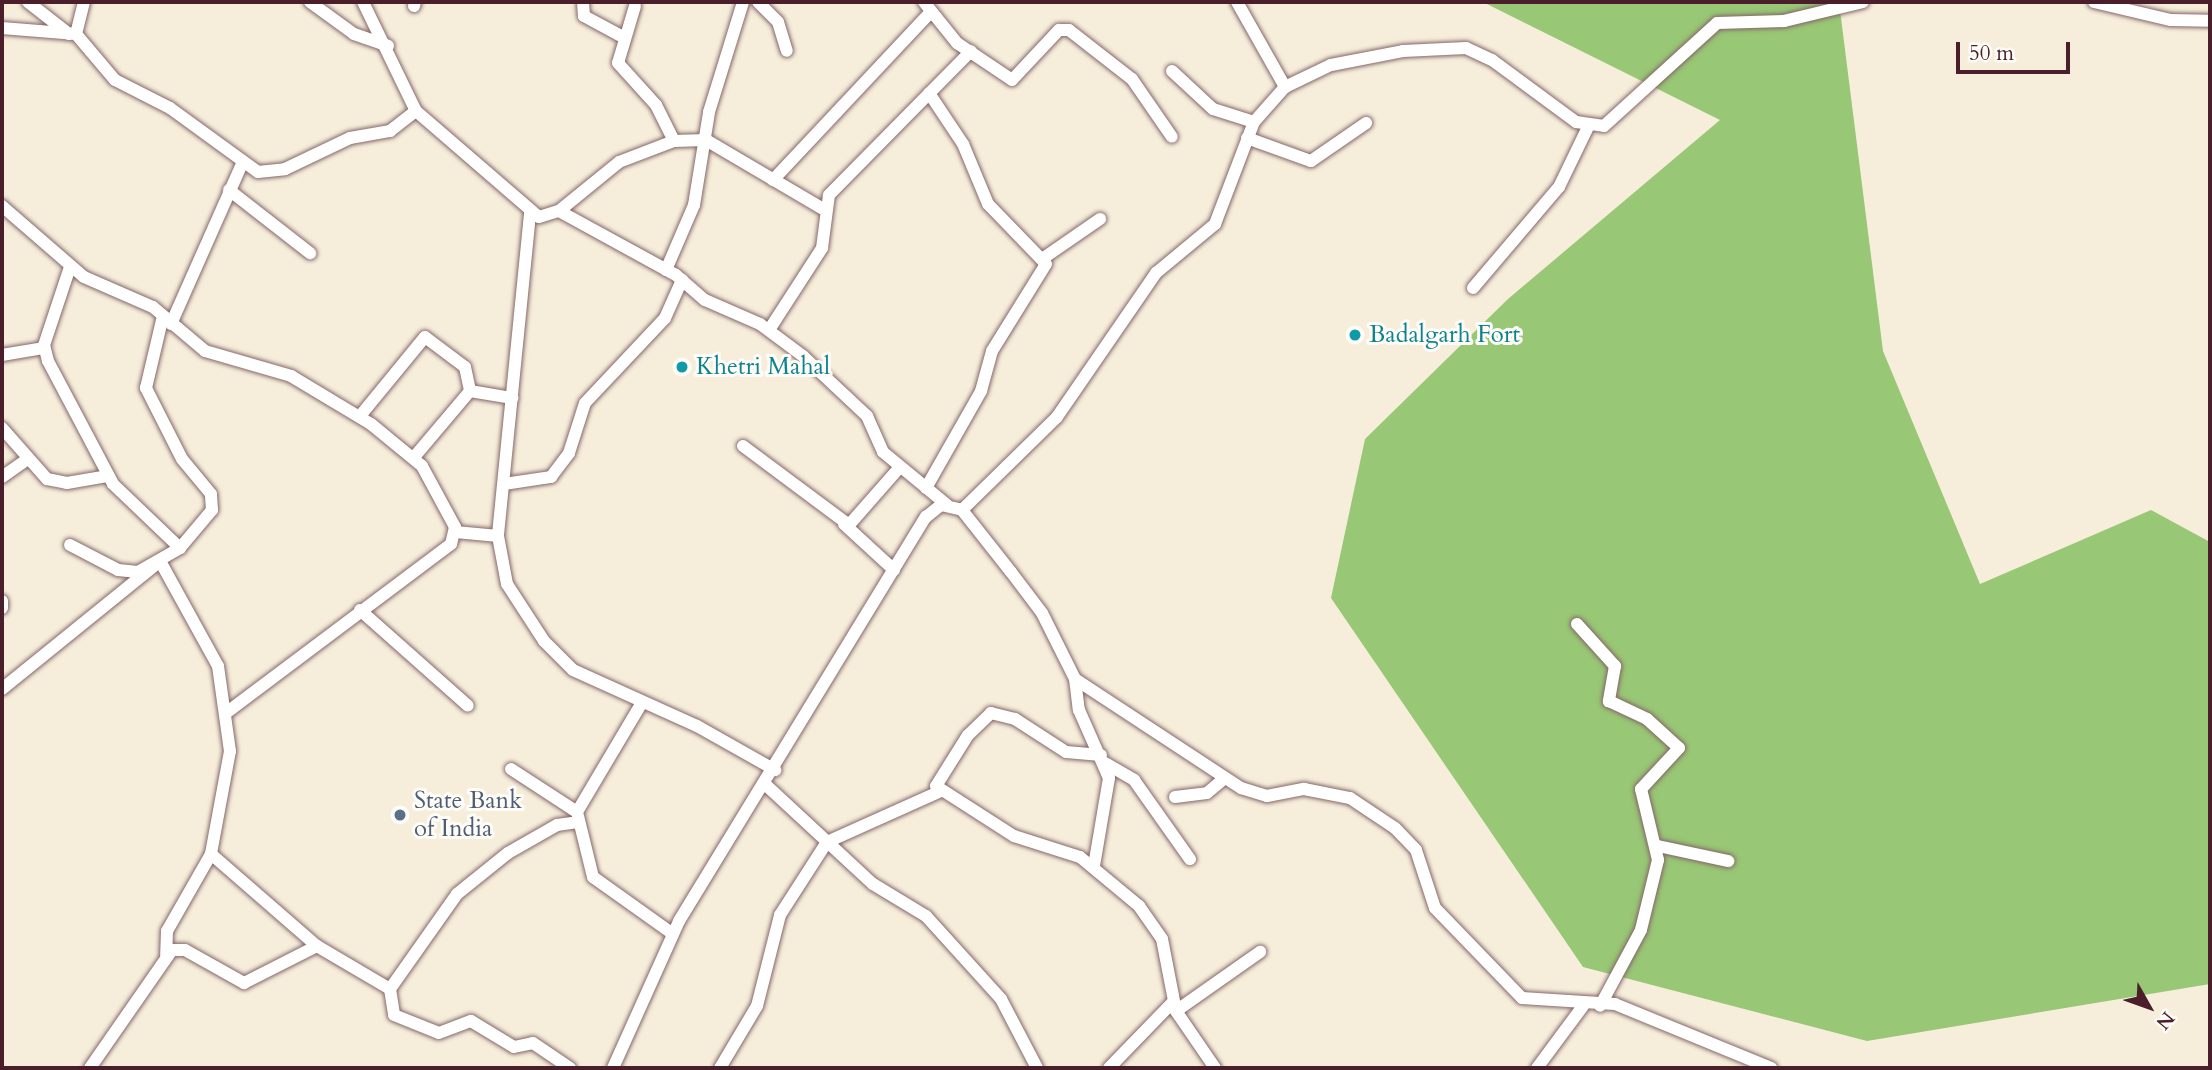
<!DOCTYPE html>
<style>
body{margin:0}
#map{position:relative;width:2212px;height:1070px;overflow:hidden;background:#f6eedb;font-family:Cardo,serif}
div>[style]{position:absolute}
.green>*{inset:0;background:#98c775}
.roads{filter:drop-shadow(0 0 2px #866769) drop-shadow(0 0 2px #866769)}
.minor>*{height:12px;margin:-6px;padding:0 6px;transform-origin:6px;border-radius:6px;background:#fff}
.dots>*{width:19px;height:19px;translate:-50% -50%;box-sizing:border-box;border:4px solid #fdfcf7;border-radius:50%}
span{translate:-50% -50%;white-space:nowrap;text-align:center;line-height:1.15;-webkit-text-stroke:6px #fdfcf7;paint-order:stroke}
.culture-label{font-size:24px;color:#0d838f}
.left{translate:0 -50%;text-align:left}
.service-label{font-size:24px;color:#4e5e75}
.frame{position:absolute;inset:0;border:4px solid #4a1f2b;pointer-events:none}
.north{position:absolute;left:2114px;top:972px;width:70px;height:70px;-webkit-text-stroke:5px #fdfcf7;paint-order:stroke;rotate:130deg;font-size:19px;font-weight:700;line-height:28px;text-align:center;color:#4a1f2b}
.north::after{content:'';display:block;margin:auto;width:24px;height:32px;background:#4a1f2b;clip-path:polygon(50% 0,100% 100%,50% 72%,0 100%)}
.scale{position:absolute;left:1956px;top:42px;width:114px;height:32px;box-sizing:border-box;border:4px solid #4a1f2b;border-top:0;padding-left:9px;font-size:21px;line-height:24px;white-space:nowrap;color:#4a1f2b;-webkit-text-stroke:5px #fdfcf7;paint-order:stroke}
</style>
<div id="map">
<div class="green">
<i style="clip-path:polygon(1483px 2px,1839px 2px,1883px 351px,1980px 584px,2151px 510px,2210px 542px,2210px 984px,1867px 1041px,1583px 967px,1331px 598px,1365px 439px,1508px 299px,1720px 120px)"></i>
</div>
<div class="roads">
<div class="minor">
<i style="left:28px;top:2px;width:52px;rotate:38deg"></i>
<i style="left:84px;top:2px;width:33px;rotate:104deg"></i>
<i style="left:76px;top:34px;width:60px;rotate:49.7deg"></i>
<i style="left:115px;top:80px;width:62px;rotate:27deg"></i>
<i style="left:170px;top:108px;width:109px;rotate:36deg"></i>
<i style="left:258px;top:172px;width:27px;rotate:-6deg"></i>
<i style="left:285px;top:169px;width:72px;rotate:-25.5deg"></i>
<i style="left:350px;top:138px;width:41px;rotate:-9.9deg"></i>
<i style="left:390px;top:131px;width:33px;rotate:-38deg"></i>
<i style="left:416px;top:111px;width:162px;rotate:40.8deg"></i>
<i style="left:539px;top:217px;width:21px;rotate:-17deg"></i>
<i style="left:559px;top:211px;width:77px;rotate:-39.2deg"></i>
<i style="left:619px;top:162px;width:59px;rotate:-20.9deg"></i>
<i style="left:674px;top:141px;width:32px;rotate:-2deg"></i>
<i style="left:706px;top:140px;width:138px;rotate:30.5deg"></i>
<i style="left:310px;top:2px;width:54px;rotate:36deg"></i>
<i style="left:354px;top:34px;width:36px;rotate:19deg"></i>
<i style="left:363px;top:2px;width:121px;rotate:64.1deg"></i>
<i style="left:583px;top:2px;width:14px;rotate:86deg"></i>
<i style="left:584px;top:16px;width:44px;rotate:28.3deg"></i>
<i style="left:758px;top:2px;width:28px;rotate:45deg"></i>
<i style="left:778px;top:22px;width:30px;rotate:73deg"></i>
<i style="left:924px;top:2px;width:53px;rotate:51.2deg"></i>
<i style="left:957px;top:43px;width:66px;rotate:33.9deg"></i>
<i style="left:1012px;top:80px;width:69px;rotate:-46.8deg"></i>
<i style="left:1059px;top:30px;width:10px"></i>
<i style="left:1069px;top:30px;width:80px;rotate:37.9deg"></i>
<i style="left:1132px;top:79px;width:70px;rotate:55.4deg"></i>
<i style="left:1237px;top:2px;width:98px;rotate:60.5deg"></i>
<i style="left:2094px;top:2px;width:79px;rotate:13.2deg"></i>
<i style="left:2171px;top:20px;width:39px;rotate:1deg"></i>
<i style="left:414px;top:6px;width:4px;rotate:-76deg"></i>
<i style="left:635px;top:6px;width:59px;rotate:106.6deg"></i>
<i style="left:618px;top:63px;width:57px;rotate:47.9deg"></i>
<i style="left:656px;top:105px;width:40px;rotate:63.4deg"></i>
<i style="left:2px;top:28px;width:74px;rotate:4.6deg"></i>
<i style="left:1172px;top:71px;width:56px;rotate:42.8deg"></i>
<i style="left:1213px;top:109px;width:43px;rotate:17.6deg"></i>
<i style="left:1247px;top:138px;width:68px;rotate:19.8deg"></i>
<i style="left:1311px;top:161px;width:67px;rotate:-34.6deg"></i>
<i style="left:773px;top:180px;width:229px;rotate:-46.8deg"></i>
<i style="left:229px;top:190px;width:103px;rotate:37.9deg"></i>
<i style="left:2px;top:206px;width:108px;rotate:40.9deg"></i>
<i style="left:84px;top:277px;width:75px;rotate:23.5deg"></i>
<i style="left:153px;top:307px;width:68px;rotate:40.2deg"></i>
<i style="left:205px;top:351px;width:90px;rotate:16.2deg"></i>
<i style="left:291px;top:376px;width:93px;rotate:31deg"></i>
<i style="left:371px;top:424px;width:66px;rotate:39.5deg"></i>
<i style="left:422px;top:466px;width:69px;rotate:61.6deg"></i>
<i style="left:455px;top:527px;width:17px;rotate:103deg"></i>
<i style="left:451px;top:544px;width:280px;rotate:143.1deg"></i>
<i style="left:559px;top:211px;width:133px;rotate:28.7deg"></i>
<i style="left:676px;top:275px;width:38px;rotate:41deg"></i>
<i style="left:705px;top:300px;width:60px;rotate:23.6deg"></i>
<i style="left:760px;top:324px;width:54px;rotate:36.7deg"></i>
<i style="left:803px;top:356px;width:88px;rotate:43.2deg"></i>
<i style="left:867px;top:416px;width:39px;rotate:66deg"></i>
<i style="left:883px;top:452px;width:83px;rotate:39.6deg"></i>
<i style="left:530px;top:214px;width:324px;rotate:95.7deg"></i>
<i style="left:498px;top:536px;width:49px;rotate:79.4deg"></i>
<i style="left:507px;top:584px;width:68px;rotate:57deg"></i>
<i style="left:544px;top:641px;width:41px;rotate:45deg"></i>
<i style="left:573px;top:670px;width:136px;rotate:24.3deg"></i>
<i style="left:697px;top:726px;width:90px;rotate:29.4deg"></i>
<i style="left:1045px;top:257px;width:67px;rotate:-34.6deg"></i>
<i style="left:70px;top:267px;width:82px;rotate:108.4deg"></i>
<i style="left:44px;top:345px;width:16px;rotate:76deg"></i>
<i style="left:48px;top:361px;width:139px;rotate:62.1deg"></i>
<i style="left:113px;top:484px;width:93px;rotate:43.7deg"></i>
<i style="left:666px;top:270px;width:71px;rotate:-66.7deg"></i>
<i style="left:694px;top:205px;width:94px;rotate:-80.8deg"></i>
<i style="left:709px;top:112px;width:115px;rotate:-72.8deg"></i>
<i style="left:1473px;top:288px;width:133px;rotate:-49.6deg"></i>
<i style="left:1559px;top:187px;width:67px;rotate:-64.2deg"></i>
<i style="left:171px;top:324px;width:173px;rotate:-66.1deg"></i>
<i style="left:769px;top:330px;width:98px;rotate:-57.1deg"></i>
<i style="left:822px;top:248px;width:53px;rotate:-82.5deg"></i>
<i style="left:829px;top:195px;width:202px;rotate:-45.4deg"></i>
<i style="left:2px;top:355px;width:43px;rotate:-9.5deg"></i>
<i style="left:470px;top:391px;width:43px;rotate:9.5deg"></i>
<i style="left:360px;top:416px;width:102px;rotate:-50.6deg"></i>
<i style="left:425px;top:337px;width:50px;rotate:36.9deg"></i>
<i style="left:465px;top:367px;width:25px;rotate:78deg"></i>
<i style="left:470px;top:391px;width:85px;rotate:130.2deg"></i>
<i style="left:2px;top:428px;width:68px;rotate:48.6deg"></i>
<i style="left:47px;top:479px;width:20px;rotate:11deg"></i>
<i style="left:67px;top:483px;width:42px;rotate:-9.7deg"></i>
<i style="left:743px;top:446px;width:132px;rotate:36.7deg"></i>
<i style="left:849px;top:525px;width:77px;rotate:-48.7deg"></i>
<i style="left:2px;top:477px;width:29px;rotate:-35deg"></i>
<i style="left:504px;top:484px;width:48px;rotate:-8.5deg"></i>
<i style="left:551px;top:477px;width:30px;rotate:-53deg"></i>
<i style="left:569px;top:453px;width:52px;rotate:-72.3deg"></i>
<i style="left:585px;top:403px;width:117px;rotate:-46.7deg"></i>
<i style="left:665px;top:318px;width:42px;rotate:-65.9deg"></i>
<i style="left:926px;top:488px;width:112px;rotate:-60.4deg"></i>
<i style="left:981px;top:391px;width:41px;rotate:-74.6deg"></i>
<i style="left:992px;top:351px;width:102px;rotate:-58.2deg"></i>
<i style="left:1046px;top:264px;width:83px;rotate:-134deg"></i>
<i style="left:988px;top:204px;width:65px;rotate:-112.6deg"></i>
<i style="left:963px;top:144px;width:61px;rotate:-123.7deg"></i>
<i style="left:962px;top:510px;width:133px;rotate:-44.4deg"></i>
<i style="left:1057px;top:417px;width:175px;rotate:-55.5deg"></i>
<i style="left:1156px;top:273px;width:77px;rotate:-39.7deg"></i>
<i style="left:1215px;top:224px;width:109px;rotate:-69.1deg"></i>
<i style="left:1254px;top:122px;width:47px;rotate:-48.5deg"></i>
<i style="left:1285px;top:87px;width:51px;rotate:-25.6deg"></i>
<i style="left:1331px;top:65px;width:73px;rotate:-11deg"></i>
<i style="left:1403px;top:51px;width:63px;rotate:-2.7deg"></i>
<i style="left:1466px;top:48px;width:29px;rotate:25deg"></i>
<i style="left:1492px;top:60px;width:104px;rotate:36.4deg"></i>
<i style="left:1576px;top:122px;width:28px;rotate:8deg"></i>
<i style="left:1604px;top:126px;width:153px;rotate:-42.3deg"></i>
<i style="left:1717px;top:23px;width:67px;rotate:-1.7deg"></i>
<i style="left:1784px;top:21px;width:81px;rotate:-13.5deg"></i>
<i style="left:844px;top:524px;width:68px;rotate:42.6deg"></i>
<i style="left:456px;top:532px;width:42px;rotate:5.4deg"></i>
<i style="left:70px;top:545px;width:54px;rotate:27.5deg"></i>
<i style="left:118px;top:570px;width:20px;rotate:6deg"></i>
<i style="left:138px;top:572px;width:48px;rotate:-29.7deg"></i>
<i style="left:180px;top:548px;width:50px;rotate:-49.9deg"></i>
<i style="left:212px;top:510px;width:16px;rotate:-94deg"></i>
<i style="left:211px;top:494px;width:45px;rotate:-129.6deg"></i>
<i style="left:182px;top:459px;width:80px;rotate:-116.9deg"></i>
<i style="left:146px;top:388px;width:74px;rotate:-76.7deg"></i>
<i style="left:2px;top:601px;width:7px;rotate:90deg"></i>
<i style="left:360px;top:610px;width:144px;rotate:41.6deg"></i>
<i style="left:1577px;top:624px;width:57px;rotate:47.9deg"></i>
<i style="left:1615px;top:666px;width:36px;rotate:100deg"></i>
<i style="left:1609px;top:701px;width:42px;rotate:25.3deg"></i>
<i style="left:1647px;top:719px;width:43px;rotate:42.2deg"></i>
<i style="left:1679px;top:748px;width:56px;rotate:132.8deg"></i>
<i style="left:1641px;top:789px;width:73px;rotate:76.5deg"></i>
<i style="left:1658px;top:860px;width:72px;rotate:103.7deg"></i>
<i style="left:1641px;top:930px;width:86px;rotate:118.3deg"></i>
<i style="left:1075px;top:679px;width:31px;rotate:83deg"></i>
<i style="left:1079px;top:710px;width:74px;rotate:66.2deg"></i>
<i style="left:1109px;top:778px;width:89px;rotate:99.7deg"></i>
<i style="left:2px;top:689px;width:203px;rotate:-39deg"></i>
<i style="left:160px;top:561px;width:120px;rotate:61.1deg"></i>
<i style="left:218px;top:666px;width:86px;rotate:82deg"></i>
<i style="left:230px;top:751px;width:105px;rotate:100.5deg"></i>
<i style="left:211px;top:854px;width:89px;rotate:119.7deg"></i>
<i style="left:167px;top:931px;width:24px;rotate:92deg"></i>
<i style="left:1101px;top:755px;width:35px;rotate:-175deg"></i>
<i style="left:1066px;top:752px;width:61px;rotate:-147.1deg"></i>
<i style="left:1015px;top:719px;width:25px;rotate:-166deg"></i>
<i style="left:991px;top:713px;width:32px;rotate:136deg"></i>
<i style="left:968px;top:735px;width:60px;rotate:122.1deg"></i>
<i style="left:936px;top:786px;width:93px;rotate:32.7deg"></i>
<i style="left:1014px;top:836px;width:69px;rotate:17.7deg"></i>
<i style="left:1080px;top:857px;width:77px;rotate:39.7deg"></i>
<i style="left:1139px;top:906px;width:40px;rotate:55.1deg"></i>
<i style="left:1162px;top:939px;width:73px;rotate:79deg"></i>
<i style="left:1176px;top:1011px;width:69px;rotate:55.6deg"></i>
<i style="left:1105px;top:763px;width:34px;rotate:30deg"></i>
<i style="left:1134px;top:780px;width:97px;rotate:54.7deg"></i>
<i style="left:511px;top:769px;width:79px;rotate:33.1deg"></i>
<i style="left:577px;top:812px;width:126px;rotate:-59.3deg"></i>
<i style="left:767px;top:786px;width:144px;rotate:42.8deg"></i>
<i style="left:873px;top:884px;width:62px;rotate:31.1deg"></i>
<i style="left:926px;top:916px;width:112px;rotate:47.9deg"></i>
<i style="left:1001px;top:999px;width:78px;rotate:62.4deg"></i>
<i style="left:1175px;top:797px;width:32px;rotate:-7deg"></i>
<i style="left:1207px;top:793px;width:23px;rotate:-40deg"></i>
<i style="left:578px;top:816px;width:63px;rotate:76.2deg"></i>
<i style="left:593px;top:877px;width:98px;rotate:35.5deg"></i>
<i style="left:1658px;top:846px;width:72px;rotate:12.1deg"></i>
<i style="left:211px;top:854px;width:140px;rotate:41deg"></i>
<i style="left:317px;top:946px;width:85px;rotate:30.5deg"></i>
<i style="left:390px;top:989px;width:26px;rotate:81deg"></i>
<i style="left:394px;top:1015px;width:48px;rotate:21.8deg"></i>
<i style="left:439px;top:1033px;width:34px;rotate:-21deg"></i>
<i style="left:471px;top:1021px;width:50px;rotate:31.2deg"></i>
<i style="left:514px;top:1047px;width:19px;rotate:-12deg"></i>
<i style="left:533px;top:1043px;width:45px;rotate:34deg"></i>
<i style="left:390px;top:989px;width:116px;rotate:-54.8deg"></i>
<i style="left:457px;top:894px;width:65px;rotate:-38.8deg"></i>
<i style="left:508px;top:853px;width:56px;rotate:-29.7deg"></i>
<i style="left:557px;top:825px;width:21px;rotate:-8deg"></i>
<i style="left:1176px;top:1011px;width:103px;rotate:-35.1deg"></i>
<i style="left:90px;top:1068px;width:144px;rotate:-55.2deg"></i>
<i style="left:172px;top:950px;width:13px"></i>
<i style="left:185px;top:950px;width:68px;rotate:29.2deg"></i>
<i style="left:244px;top:983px;width:82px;rotate:-26.9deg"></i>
<i style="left:613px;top:1068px;width:161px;rotate:-65.8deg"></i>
<i style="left:679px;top:921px;width:474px;rotate:-58.6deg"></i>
<i style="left:926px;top:517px;width:19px;rotate:-39deg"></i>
<i style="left:941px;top:505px;width:22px;rotate:13deg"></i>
<i style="left:962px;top:510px;width:79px;rotate:51.7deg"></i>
<i style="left:1011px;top:572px;width:51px;rotate:52.9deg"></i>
<i style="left:1042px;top:613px;width:74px;rotate:63.4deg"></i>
<i style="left:1075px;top:679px;width:199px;rotate:33.3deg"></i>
<i style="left:1241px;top:788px;width:27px;rotate:17deg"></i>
<i style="left:1267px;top:796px;width:38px;rotate:-11deg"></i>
<i style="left:1304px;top:789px;width:47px;rotate:11.1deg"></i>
<i style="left:1350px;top:798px;width:54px;rotate:33.7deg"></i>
<i style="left:1395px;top:828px;width:30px;rotate:46deg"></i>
<i style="left:1416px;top:850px;width:61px;rotate:71.9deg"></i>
<i style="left:1435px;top:908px;width:125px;rotate:46deg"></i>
<i style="left:1522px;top:998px;width:93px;rotate:3.7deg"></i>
<i style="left:1615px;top:1004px;width:169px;rotate:22.3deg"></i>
<i style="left:720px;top:1068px;width:72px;rotate:-59.2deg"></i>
<i style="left:757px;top:1006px;width:94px;rotate:-75.8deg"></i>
<i style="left:780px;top:915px;width:87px;rotate:-57.2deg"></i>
<i style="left:827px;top:842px;width:123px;rotate:-24.1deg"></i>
<i style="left:1109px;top:1068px;width:91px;rotate:-45.9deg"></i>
<i style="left:1537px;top:1068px;width:77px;rotate:-53.4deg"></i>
</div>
</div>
<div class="dots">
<i style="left:1355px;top:335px;background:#0f9aa8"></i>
<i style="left:682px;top:367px;background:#0f9aa8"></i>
<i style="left:400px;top:815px;background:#5c6f8a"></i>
</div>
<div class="culture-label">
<span class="left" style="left:1369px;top:335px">Badalgarh Fort</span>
<span class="left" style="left:696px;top:367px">Khetri Mahal</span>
</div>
<div class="service-label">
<span class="left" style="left:414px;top:815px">State Bank<br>of India</span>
</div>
<div class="frame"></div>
<div class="north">N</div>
<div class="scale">50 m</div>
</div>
